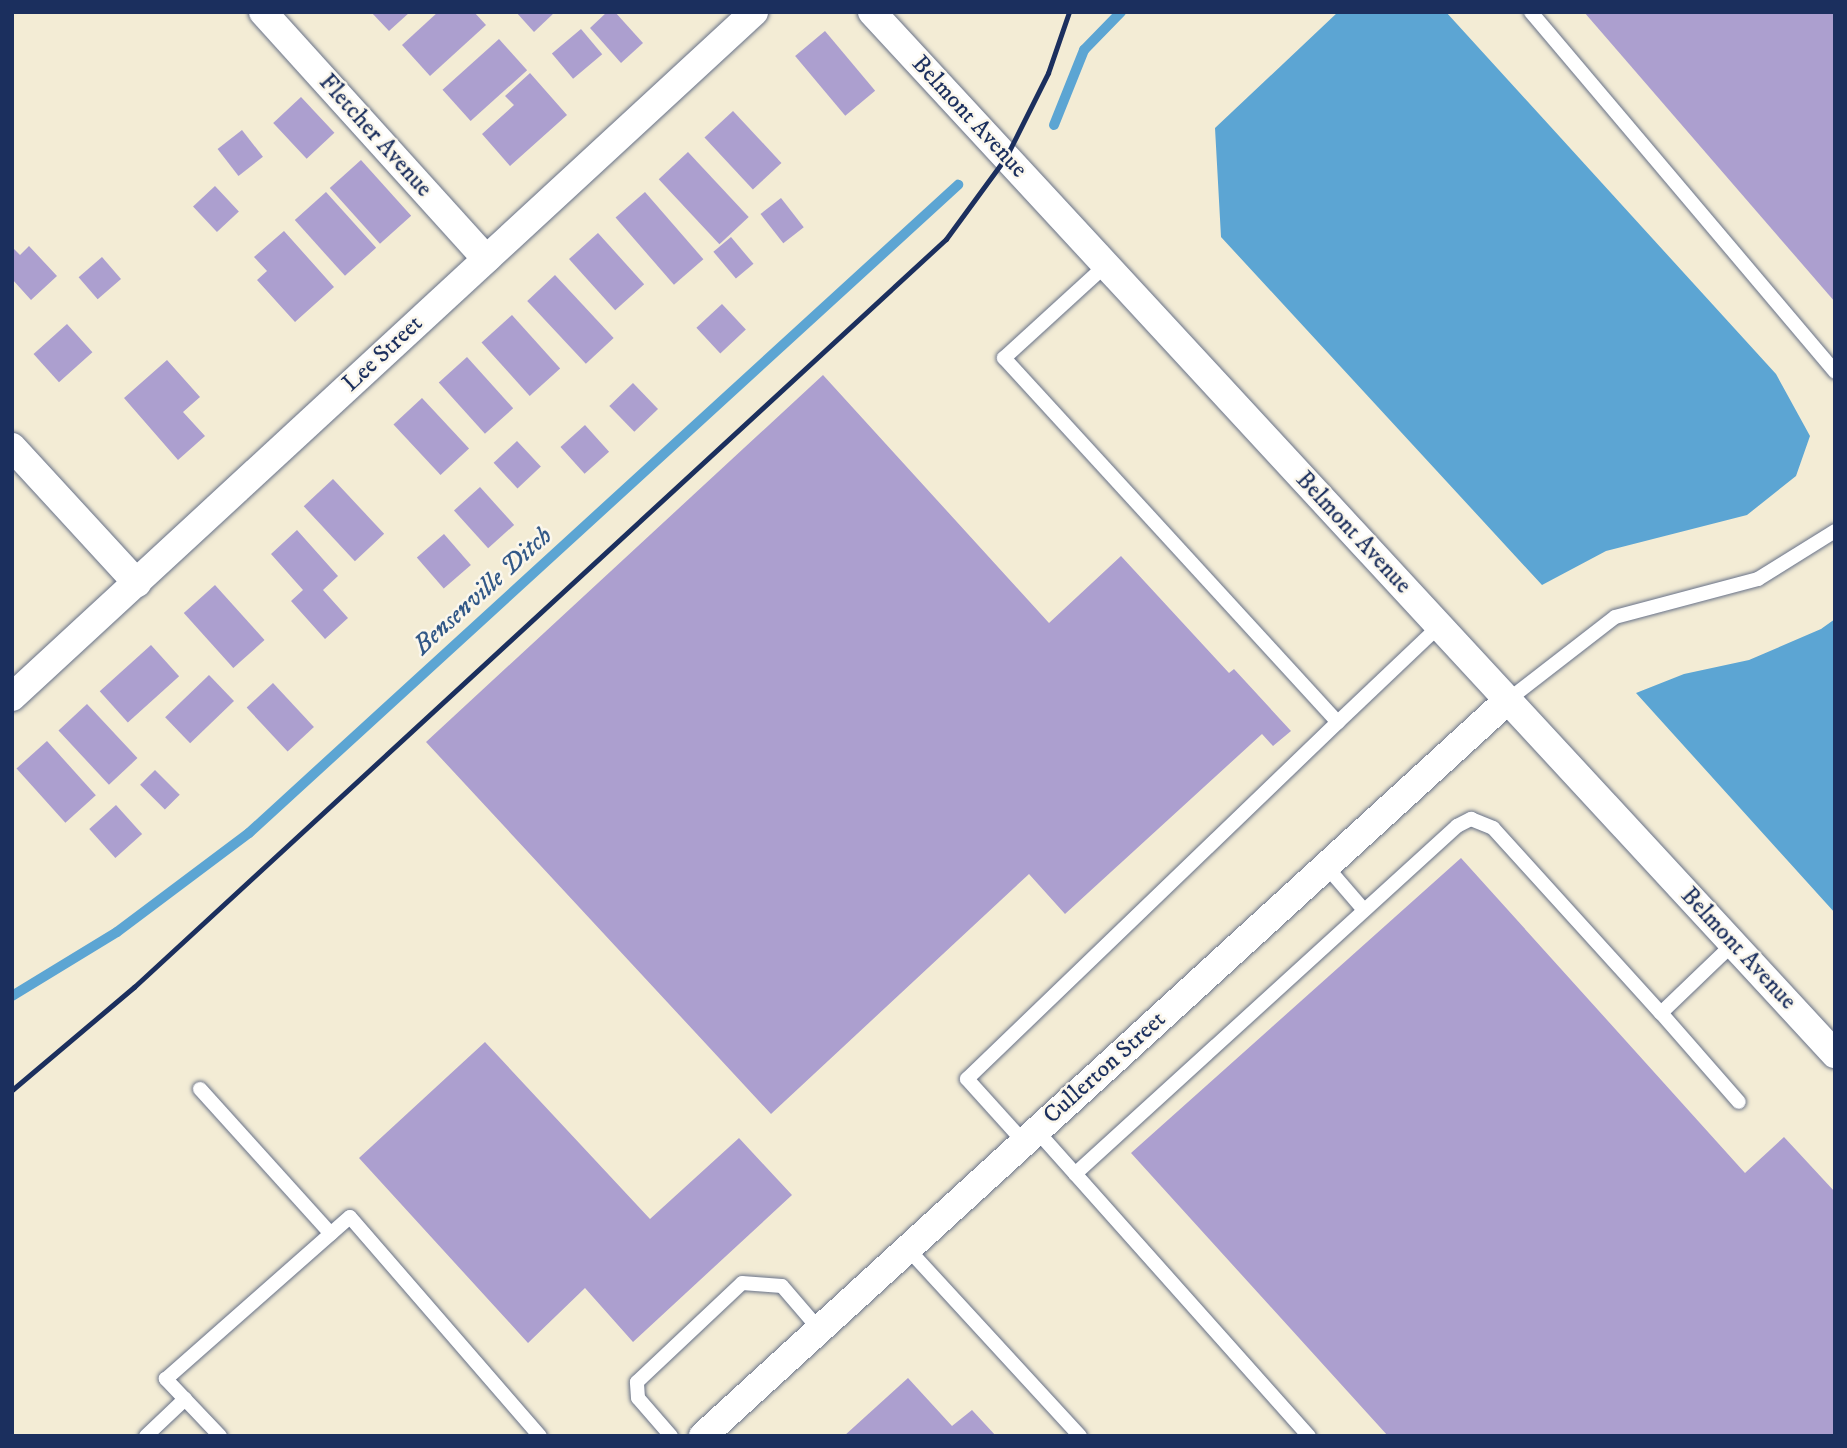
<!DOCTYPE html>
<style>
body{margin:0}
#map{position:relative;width:1847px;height:1448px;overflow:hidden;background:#f3ecd5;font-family:"IM FELL DW Pica",serif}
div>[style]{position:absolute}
.water>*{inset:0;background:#5ca5d3}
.stream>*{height:10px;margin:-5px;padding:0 5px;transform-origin:5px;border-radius:5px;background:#5ca5d3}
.building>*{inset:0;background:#ac9fcf;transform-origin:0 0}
.roads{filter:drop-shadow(0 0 2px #677188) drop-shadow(0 0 2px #677188)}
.service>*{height:14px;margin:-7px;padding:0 7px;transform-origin:7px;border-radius:7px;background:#fff}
.minor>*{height:28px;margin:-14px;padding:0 14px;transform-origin:14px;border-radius:14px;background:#fff}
.rail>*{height:5px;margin:-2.5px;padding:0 2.5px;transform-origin:2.5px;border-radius:2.5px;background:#1b2f5e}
span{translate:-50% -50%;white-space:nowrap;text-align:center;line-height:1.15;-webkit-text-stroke:5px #fbf7ec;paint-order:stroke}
.street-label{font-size:24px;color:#1b2f5e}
.water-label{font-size:26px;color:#325887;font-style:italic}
.frame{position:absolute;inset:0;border:14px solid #1b2f5e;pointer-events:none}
</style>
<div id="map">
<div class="water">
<i style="clip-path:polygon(1338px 12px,1446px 12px,1776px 374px,1810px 436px,1796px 476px,1747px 515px,1606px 551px,1542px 585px,1221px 237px,1215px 128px)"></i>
<i style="clip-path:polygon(1835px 619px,1835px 913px,1636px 693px,1684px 674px,1749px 660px,1821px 629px)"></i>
</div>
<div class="stream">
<i style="left:1054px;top:125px;width:81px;rotate:-68.2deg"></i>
<i style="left:1084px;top:50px;width:53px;rotate:-45.8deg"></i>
<i style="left:12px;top:996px;width:123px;rotate:-31.4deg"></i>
<i style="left:117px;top:932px;width:165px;rotate:-36.9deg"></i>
<i style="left:249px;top:833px;width:961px;rotate:-42.43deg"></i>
</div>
<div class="building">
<i style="clip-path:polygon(371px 12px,410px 12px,389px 31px)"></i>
<i style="clip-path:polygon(438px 12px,474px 12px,486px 25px,430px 76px,402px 45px)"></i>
<i style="clip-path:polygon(516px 12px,555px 12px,534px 32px)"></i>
<i style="clip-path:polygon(607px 12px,615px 12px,643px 43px,621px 63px,590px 28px)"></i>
<i style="clip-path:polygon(1584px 12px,1835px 12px,1835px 302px)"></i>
<i style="left:581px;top:29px;width:33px;height:38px;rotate:50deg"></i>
<i style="left:825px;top:31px;width:78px;height:39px;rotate:50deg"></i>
<i style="left:499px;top:39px;width:42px;height:76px;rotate:48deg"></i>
<i style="clip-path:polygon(530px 73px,567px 115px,510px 166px,482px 134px,514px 105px,505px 96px)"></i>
<i style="left:301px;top:97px;width:49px;height:38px;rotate:47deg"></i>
<i style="left:733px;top:111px;width:71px;height:39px;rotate:47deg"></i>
<i style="left:242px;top:130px;width:34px;height:31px;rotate:52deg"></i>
<i style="left:688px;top:152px;width:89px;height:40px;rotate:47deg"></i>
<i style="left:361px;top:160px;width:75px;height:42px;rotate:48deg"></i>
<i style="left:215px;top:186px;width:35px;height:30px;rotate:47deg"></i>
<i style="left:326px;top:192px;width:75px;height:42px;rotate:48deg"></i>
<i style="left:645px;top:192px;width:89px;height:39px;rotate:49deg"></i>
<i style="left:781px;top:198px;width:37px;height:26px;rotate:52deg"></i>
<i style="clip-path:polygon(284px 231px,334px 287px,295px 322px,257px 280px,267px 271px,254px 257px)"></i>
<i style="left:598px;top:233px;width:69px;height:39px;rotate:48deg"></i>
<i style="left:731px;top:237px;width:35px;height:23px;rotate:50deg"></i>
<i style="clip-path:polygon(29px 246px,57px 276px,31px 300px,12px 279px,12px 247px,20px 255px)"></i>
<i style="left:102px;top:257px;width:29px;height:31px;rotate:49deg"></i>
<i style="left:555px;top:275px;width:86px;height:38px;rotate:47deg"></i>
<i style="left:722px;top:304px;width:35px;height:35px;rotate:47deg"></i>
<i style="left:512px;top:315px;width:72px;height:41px;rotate:48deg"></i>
<i style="left:67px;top:324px;width:38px;height:45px;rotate:48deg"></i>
<i style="left:467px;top:357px;width:69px;height:38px;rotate:48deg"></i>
<i style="clip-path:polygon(167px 360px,200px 397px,183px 412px,205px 436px,178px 460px,124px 398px)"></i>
<i style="clip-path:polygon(823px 375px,1049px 623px,1121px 556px,1229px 673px,1234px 669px,1291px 731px,1273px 746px,1262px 734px,1065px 914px,1029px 874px,771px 1114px,426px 742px)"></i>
<i style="left:633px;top:383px;width:36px;height:33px;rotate:46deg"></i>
<i style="left:422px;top:398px;width:69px;height:39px;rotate:47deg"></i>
<i style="left:585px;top:425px;width:36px;height:33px;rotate:48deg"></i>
<i style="left:517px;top:441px;width:35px;height:32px;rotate:47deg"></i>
<i style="left:333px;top:479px;width:75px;height:40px;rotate:47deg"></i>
<i style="left:480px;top:487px;width:51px;height:35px;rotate:48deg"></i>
<i style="clip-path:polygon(297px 530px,338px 576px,323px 590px,348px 618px,325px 639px,291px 601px,303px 590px,271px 554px)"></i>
<i style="left:444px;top:534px;width:41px;height:36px;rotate:49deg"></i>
<i style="left:215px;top:585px;width:74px;height:42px;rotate:48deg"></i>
<i style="left:151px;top:645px;width:42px;height:69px;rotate:48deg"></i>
<i style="left:209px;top:675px;width:36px;height:61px;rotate:46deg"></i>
<i style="left:273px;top:683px;width:60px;height:36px;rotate:47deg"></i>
<i style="left:87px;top:704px;width:74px;height:39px;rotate:47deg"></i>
<i style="left:47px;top:741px;width:73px;height:41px;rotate:48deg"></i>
<i style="left:155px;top:770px;width:35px;height:21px;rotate:45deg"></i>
<i style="left:116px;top:805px;width:39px;height:36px;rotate:48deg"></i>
<i style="clip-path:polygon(1461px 858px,1745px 1173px,1784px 1137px,1835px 1192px,1835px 1436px,1388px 1436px,1131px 1153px)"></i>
<i style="clip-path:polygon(485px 1042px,650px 1219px,739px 1138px,792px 1195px,633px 1342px,585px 1288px,528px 1343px,359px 1158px)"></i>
<i style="clip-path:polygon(908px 1378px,952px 1426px,972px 1410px,996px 1436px,844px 1436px)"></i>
</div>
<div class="roads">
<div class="service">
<i style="left:1531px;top:12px;width:471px;rotate:49.8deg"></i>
<i style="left:1106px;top:265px;width:138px;rotate:137.6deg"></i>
<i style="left:1004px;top:358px;width:494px;rotate:47.5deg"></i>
<i style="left:1338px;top:722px;width:139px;rotate:-43.5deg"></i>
<i style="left:1508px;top:700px;width:135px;rotate:-37.8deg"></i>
<i style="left:1615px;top:617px;width:148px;rotate:-14.9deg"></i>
<i style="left:1758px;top:579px;width:91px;rotate:-31.9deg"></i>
<i style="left:1326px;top:866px;width:58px;rotate:49.2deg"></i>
<i style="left:1661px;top:1013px;width:118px;rotate:48.8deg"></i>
<i style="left:200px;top:1089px;width:195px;rotate:47.9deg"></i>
<i style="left:1037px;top:1131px;width:409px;rotate:48.3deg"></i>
<i style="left:1024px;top:1142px;width:85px;rotate:-132.1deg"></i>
<i style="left:967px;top:1079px;width:515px;rotate:-43.9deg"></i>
<i style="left:1075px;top:1174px;width:517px;rotate:-42.33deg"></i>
<i style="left:1457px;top:826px;width:16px;rotate:-27deg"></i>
<i style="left:1471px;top:819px;width:24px;rotate:22deg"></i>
<i style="left:1493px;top:828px;width:250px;rotate:47.8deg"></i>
<i style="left:1661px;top:1013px;width:100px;rotate:-43.8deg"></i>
<i style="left:908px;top:1249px;width:254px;rotate:47.4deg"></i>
<i style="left:146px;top:1436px;width:54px;rotate:-43.5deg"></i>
<i style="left:220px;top:1436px;width:79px;rotate:-133.5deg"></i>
<i style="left:166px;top:1379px;width:245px;rotate:-41.4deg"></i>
<i style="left:350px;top:1217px;width:290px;rotate:49.1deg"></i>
<i style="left:671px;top:1436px;width:50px;rotate:-131deg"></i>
<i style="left:638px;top:1398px;width:16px;rotate:-94deg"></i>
<i style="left:637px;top:1382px;width:144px;rotate:-43.3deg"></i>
<i style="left:742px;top:1283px;width:40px;rotate:4.3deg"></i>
<i style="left:782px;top:1286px;width:57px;rotate:49.3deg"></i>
</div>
<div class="minor">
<i style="left:263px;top:12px;width:333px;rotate:47.9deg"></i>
<i style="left:872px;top:12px;width:1419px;rotate:47.26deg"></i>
<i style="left:12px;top:447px;width:185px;rotate:47.4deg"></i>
<i style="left:12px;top:697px;width:1010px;rotate:-42.71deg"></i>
<i style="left:703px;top:1436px;width:1091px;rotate:-42.44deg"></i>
</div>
</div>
<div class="rail">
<i style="left:12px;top:1090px;width:160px;rotate:-40.2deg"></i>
<i style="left:134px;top:987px;width:1104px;rotate:-42.65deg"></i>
<i style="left:946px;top:239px;width:102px;rotate:-53.8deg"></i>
<i style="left:1006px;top:157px;width:94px;rotate:-63.4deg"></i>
<i style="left:1048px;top:73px;width:65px;rotate:-71deg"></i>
</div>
<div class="street-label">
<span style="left:969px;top:117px;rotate:47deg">Belmont Avenue</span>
<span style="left:375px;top:136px;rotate:48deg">Fletcher Avenue</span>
<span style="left:383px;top:354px;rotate:-43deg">Lee Street</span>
<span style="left:1353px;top:533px;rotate:47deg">Belmont Avenue</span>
<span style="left:1738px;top:949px;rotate:47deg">Belmont Avenue</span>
<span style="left:1105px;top:1068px;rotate:-42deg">Cullerton Street</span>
</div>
<div class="water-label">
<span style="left:483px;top:591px;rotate:-42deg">Bensenville Ditch</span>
</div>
<div class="frame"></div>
</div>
